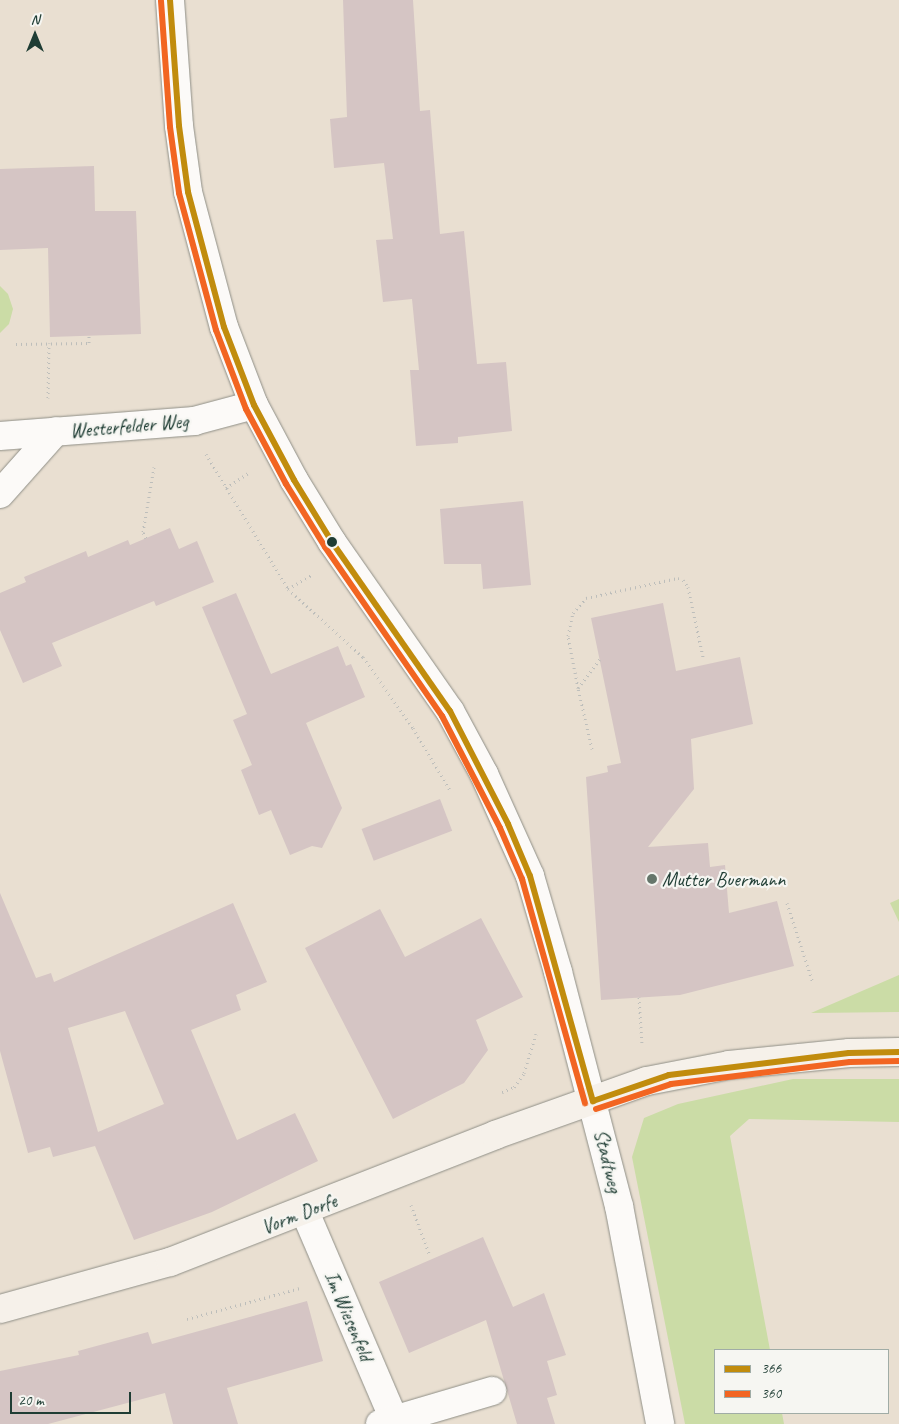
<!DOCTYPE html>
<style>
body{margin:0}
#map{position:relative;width:899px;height:1424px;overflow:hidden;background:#e9dfd1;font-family:Caveat,sans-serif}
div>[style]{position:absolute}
.green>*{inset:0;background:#cbdca6}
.building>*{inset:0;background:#d5c5c4;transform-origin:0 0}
.path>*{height:3px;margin-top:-1.5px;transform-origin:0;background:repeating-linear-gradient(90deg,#bdbebb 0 1px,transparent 0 5px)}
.roads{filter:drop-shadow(0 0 1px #8f8f87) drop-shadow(0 0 1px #8f8f87)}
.street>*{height:28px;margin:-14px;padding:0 14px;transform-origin:14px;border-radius:14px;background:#fcfaf8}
.secondary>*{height:28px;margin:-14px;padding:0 14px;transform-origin:14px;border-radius:14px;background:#f6f1ea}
.bus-1>*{height:6px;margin:-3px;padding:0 3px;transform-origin:3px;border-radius:3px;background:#c18c0d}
.bus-2>*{height:6px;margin:-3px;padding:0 3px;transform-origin:3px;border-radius:3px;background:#f26522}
.dots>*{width:14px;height:14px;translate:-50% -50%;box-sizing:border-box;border:2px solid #f6f6f2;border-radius:50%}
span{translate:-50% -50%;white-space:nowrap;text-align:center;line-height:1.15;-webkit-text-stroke:4.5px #f6f6f2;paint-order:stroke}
.street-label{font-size:20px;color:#1f3d34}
.poi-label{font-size:20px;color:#1f3d34}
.left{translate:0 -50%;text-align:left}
.legend{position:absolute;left:714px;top:1349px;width:175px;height:65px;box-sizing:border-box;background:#f6f6f2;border:1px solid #a0aca6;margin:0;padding:6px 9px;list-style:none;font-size:15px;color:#1f3d34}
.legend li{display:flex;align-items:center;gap:10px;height:25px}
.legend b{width:25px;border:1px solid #a0aca6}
.north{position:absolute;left:10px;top:10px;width:50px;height:50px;-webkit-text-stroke:4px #f6f6f2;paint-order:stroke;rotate:0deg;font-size:14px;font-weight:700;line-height:20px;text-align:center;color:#1f3d34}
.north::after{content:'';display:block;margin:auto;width:18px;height:22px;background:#1f3d34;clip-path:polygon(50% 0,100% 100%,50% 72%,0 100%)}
.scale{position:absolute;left:10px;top:1392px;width:121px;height:22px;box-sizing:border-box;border:2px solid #1f3d34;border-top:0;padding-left:6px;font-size:15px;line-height:18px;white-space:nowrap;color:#1f3d34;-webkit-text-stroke:4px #f6f6f2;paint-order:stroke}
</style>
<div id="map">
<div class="green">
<i style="clip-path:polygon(0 286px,8px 294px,13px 309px,9px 324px,0 333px)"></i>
<i style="clip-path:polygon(899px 899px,899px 922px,890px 903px)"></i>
<i style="clip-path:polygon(899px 975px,899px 1012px,811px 1013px)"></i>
<i style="clip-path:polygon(793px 1079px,899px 1079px,899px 1122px,749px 1119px,730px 1136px,770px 1350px,715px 1350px,715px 1413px,782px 1413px,784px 1424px,685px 1424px,632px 1157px,644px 1118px,678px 1104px)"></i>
</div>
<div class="building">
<i style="clip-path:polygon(343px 0,413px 0,420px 111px,430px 110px,440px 234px,464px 231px,477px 364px,506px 362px,512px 431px,458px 437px,458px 443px,416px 446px,410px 370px,419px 370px,412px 299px,383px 302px,376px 240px,393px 239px,384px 163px,334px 168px,330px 119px,347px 117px)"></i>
<i style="clip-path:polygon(94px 166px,95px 211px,136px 211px,141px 334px,50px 337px,48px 248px,0 250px,0 169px)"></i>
<i style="clip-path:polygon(523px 501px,531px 585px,483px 589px,481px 564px,444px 564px,440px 509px)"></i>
<i style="clip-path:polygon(170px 528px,179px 549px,197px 541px,214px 582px,156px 606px,154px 601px,52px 643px,62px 666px,23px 683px,0 630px,0 593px,26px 582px,24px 577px,86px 551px,88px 557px,128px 540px,130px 545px)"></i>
<i style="clip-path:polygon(236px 593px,271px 674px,338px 646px,346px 666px,351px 664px,365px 697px,306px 723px,342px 808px,322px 848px,312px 846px,290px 855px,271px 810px,259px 815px,241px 770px,252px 765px,233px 720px,247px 714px,202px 607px)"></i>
<i style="clip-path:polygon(663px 603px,676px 671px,740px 657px,753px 724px,691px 739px,694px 789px,648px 847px,708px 843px,710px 867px,725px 865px,729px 913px,777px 901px,794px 966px,680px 995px,601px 1000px,586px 777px,608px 772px,607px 766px,621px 763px,591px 618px)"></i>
<i style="left:440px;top:799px;width:34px;height:84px;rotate:69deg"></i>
<i style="clip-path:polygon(evenodd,0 893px,36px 978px,51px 973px,54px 982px,233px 903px,267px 982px,236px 995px,241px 1010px,191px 1030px,237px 1140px,295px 1113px,318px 1161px,212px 1212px,134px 1240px,95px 1146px,53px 1157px,50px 1147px,28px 1153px,0 1051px,0 893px,125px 1011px,164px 1104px,98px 1132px,68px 1028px,125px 1011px)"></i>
<i style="clip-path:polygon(380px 909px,405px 957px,481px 918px,523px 997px,476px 1020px,488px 1050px,464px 1083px,393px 1119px,305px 948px)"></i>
<i style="clip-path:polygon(483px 1237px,513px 1307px,544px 1293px,566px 1355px,547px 1361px,557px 1395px,547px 1398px,555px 1424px,517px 1424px,486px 1320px,409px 1353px,379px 1282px)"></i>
<i style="clip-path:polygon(307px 1301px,323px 1361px,227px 1388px,238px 1424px,173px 1424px,165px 1393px,48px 1424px,0 1424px,0 1371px,79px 1355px,78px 1351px,148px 1332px,152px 1344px)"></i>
</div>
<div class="path">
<i style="left:16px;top:344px;width:73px;rotate:-0.8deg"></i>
<i style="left:89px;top:343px;width:8px;rotate:-90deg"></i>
<i style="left:48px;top:398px;width:55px;rotate:-89deg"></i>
<i style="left:206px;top:454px;width:158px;rotate:58.7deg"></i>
<i style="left:288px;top:589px;width:101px;rotate:42.2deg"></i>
<i style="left:363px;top:657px;width:87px;rotate:54.8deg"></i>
<i style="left:413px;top:728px;width:72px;rotate:59.2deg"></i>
<i style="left:226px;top:488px;width:29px;rotate:-34deg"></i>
<i style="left:146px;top:538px;width:7px;rotate:-117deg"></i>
<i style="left:143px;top:532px;width:66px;rotate:-80.4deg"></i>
<i style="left:288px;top:589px;width:27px;rotate:-31deg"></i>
<i style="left:578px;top:688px;width:53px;rotate:-100.9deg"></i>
<i style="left:568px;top:636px;width:24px;rotate:-78deg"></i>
<i style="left:573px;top:613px;width:20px;rotate:-49deg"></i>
<i style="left:586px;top:598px;width:94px;rotate:-12.3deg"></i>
<i style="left:678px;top:578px;width:5px;rotate:22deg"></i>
<i style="left:683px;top:580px;width:9px;rotate:54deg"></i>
<i style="left:688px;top:587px;width:72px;rotate:77.9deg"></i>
<i style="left:592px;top:749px;width:63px;rotate:-102.9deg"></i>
<i style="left:578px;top:688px;width:36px;rotate:-53deg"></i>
<i style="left:787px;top:903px;width:84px;rotate:72deg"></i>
<i style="left:639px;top:997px;width:48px;rotate:86.4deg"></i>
<i style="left:502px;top:1092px;width:13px;rotate:-23deg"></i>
<i style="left:514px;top:1087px;width:17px;rotate:-54deg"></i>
<i style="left:524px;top:1073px;width:41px;rotate:-72.9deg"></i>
<i style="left:411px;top:1205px;width:54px;rotate:69.6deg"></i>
<i style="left:187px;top:1319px;width:117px;rotate:-15.3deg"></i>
</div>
<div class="roads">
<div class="street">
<i style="left:170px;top:0;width:126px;rotate:85.9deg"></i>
<i style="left:179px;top:126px;width:67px;rotate:82.2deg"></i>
<i style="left:188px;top:192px;width:140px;rotate:75.1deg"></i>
<i style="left:224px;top:327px;width:84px;rotate:69deg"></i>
<i style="left:254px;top:405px;width:85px;rotate:61.9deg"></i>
<i style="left:294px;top:480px;width:73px;rotate:58.5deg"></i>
<i style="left:332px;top:542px;width:206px;rotate:55.1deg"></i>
<i style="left:450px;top:711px;width:72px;rotate:61.6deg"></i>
<i style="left:484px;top:774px;width:112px;rotate:65.7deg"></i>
<i style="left:530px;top:876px;width:100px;rotate:73.7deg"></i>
<i style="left:558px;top:972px;width:242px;rotate:75.4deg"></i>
<i style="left:619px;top:1206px;width:222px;rotate:79.3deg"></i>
<i style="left:0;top:436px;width:195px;rotate:-4.4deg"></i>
<i style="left:194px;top:421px;width:62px;rotate:-14.9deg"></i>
<i style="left:0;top:494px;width:84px;rotate:-48.4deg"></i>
<i style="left:305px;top:1212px;width:226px;rotate:66.8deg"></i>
<i style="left:380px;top:1424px;width:117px;rotate:-16.4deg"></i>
</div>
<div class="secondary">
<i style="left:0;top:1309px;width:176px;rotate:-15.5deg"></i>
<i style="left:170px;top:1262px;width:349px;rotate:-21.3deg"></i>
<i style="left:495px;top:1135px;width:161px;rotate:-19.6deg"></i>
<i style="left:647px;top:1081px;width:84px;rotate:-11deg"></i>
<i style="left:729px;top:1065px;width:121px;rotate:-5.7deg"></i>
<i style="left:849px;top:1053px;width:50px;rotate:-1.1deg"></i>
</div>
</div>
<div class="bus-1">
<i style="left:170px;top:0;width:126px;rotate:85.9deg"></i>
<i style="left:179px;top:126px;width:67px;rotate:82.2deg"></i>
<i style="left:188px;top:192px;width:140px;rotate:75.1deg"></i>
<i style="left:224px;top:327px;width:84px;rotate:69deg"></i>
<i style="left:254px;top:405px;width:85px;rotate:61.9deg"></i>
<i style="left:294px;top:480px;width:73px;rotate:58.5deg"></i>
<i style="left:332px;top:542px;width:206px;rotate:55.1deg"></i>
<i style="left:450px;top:711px;width:127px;rotate:62.8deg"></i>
<i style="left:508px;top:824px;width:56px;rotate:67.1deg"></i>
<i style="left:530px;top:876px;width:234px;rotate:74.4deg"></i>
<i style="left:593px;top:1101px;width:80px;rotate:-18.9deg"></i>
<i style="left:669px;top:1075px;width:181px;rotate:-7deg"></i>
<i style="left:849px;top:1053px;width:50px;rotate:-1.1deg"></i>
</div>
<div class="bus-2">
<i style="left:161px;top:1px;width:126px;rotate:85.9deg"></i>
<i style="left:170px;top:127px;width:67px;rotate:82.2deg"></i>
<i style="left:179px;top:193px;width:142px;rotate:74.9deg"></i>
<i style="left:216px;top:330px;width:85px;rotate:69.2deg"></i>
<i style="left:246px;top:409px;width:85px;rotate:61.9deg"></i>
<i style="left:286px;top:484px;width:74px;rotate:58.2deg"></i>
<i style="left:325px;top:547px;width:206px;rotate:55.3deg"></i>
<i style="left:442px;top:716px;width:126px;rotate:62.6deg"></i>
<i style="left:500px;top:828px;width:56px;rotate:66.7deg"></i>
<i style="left:522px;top:879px;width:233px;rotate:74.3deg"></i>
<i style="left:596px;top:1109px;width:79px;rotate:-18.4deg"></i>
<i style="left:671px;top:1084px;width:180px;rotate:-7deg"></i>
<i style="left:850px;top:1062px;width:49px;rotate:-1.2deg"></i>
</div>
<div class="dots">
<i style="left:332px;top:542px;background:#1f3d34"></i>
<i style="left:652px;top:879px;background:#66766b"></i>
</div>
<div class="street-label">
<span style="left:129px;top:426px;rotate:-5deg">Westerfelder Weg</span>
<span style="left:608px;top:1161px;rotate:76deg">Stadtweg</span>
<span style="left:299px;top:1214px;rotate:-21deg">Vorm Dorfe</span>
<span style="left:349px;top:1316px;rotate:67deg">Im Wiesenfeld</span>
</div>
<div class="poi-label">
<span class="left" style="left:662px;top:879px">Mutter Buermann</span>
</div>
<ul class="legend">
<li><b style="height:6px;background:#c18c0d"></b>366</li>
<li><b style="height:6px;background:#f26522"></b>360</li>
</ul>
<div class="north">N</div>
<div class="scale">20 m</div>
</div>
